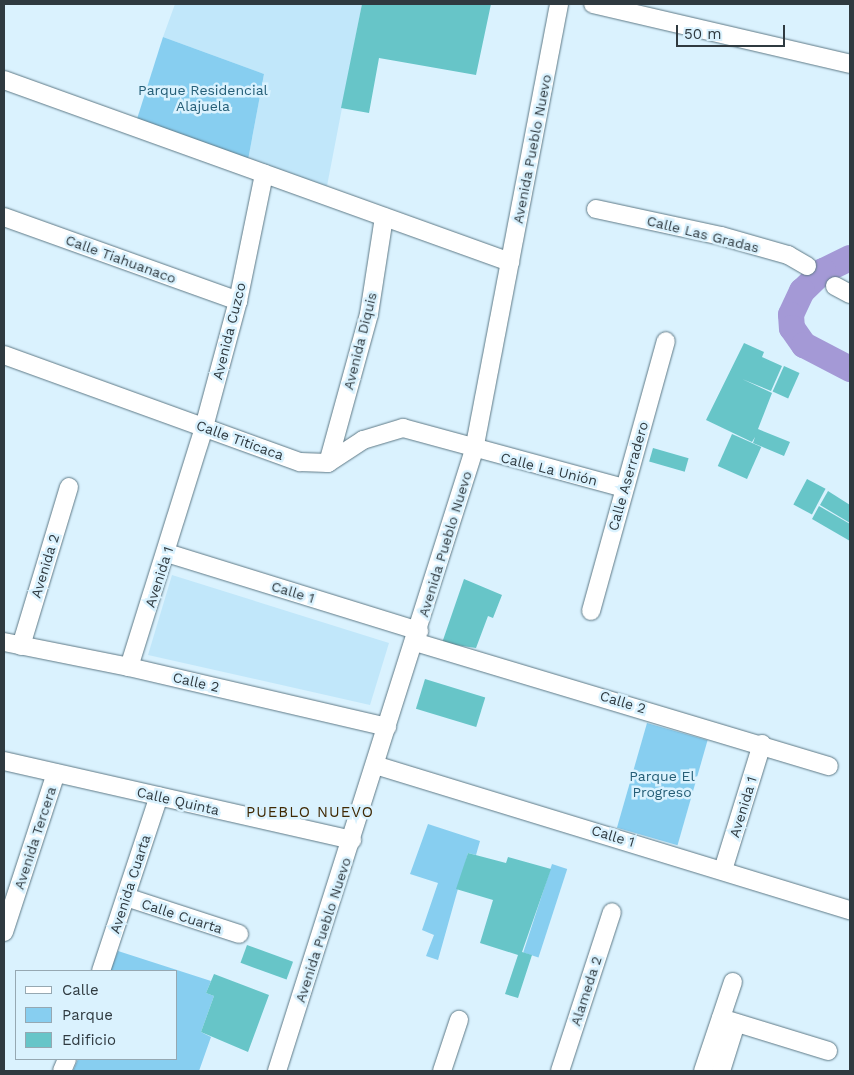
<!DOCTYPE html>
<meta charset="utf-8">
<style>
body{margin:0}
#map{position:relative;width:854px;height:1075px;overflow:hidden;background:#daf2fe;font-family:"Work Sans",sans-serif}
div>[style]{position:absolute}
.built>*{inset:0;background:#c1e7fa}
.green>*{inset:0;background:#87cef0;transform-origin:0 0}
.river>*{height:26px;margin:-13px;padding:0 13px;transform-origin:13px;border-radius:13px;background:#a499d6}
.building>*{inset:0;background:#67c5c8;transform-origin:0 0}
.roads{filter:drop-shadow(0 0 1px #5e7986) drop-shadow(0 0 1px #5e7986)}
.minor>*{height:18px;margin:-9px;padding:0 9px;transform-origin:9px;border-radius:9px;background:#fff}
span{translate:-50% -50%;white-space:nowrap;text-align:center;line-height:1.15;-webkit-text-stroke:5px #daf2fe;paint-order:stroke}
.park-label{font-size:14px;color:#255e77}
.street-label{font-size:14px;color:#2f3a40}
.neighbourhood-label{font-size:15px;color:#402904;letter-spacing:1px}
.frame{position:absolute;inset:0;border:5px solid #2f3a40;pointer-events:none}
.legend{position:absolute;left:15px;top:970px;width:162px;height:90px;box-sizing:border-box;background:#daf2fe;border:1px solid #96a8b2;margin:0;padding:6px 9px;list-style:none;font-size:15px;color:#2f3a40}
.legend li{display:flex;align-items:center;gap:10px;height:25px}
.legend b{width:25px;border:1px solid #96a8b2}
.scale{position:absolute;left:676px;top:25px;width:109px;height:22px;box-sizing:border-box;border:2px solid #2f3a40;border-top:0;padding-left:6px;font-size:15px;line-height:18px;white-space:nowrap;color:#2f3a40;-webkit-text-stroke:4px #daf2fe;paint-order:stroke}
</style>
<div id="map">
<div class="built">
<i style="clip-path:polygon(175px 4px,362px 4px,327px 186px,248px 160px,264px 74px,163px 37px)"></i>
<i style="clip-path:polygon(172px 575px,389px 643px,370px 705px,148px 655px)"></i>
</div>
<div class="green">
<i style="clip-path:polygon(163px 37px,264px 74px,248px 160px,137px 119px)"></i>
<i style="left:647px;top:723px;width:63px;height:109px;rotate:16deg"></i>
<i style="clip-path:polygon(428px 824px,480px 841px,476px 855px,468px 853px,438px 960px,426px 956px,434px 935px,422px 930px,438px 883px,410px 874px)"></i>
<i style="left:552px;top:864px;width:16px;height:93px;rotate:18deg"></i>
<i style="clip-path:polygon(118px 951px,211px 981px,206px 993px,214px 996px,201px 1032px,211px 1037px,199px 1071px,73px 1071px,78px 1059px,176px 1059px,176px 971px,110px 971px)"></i>
</div>
<div class="river">
<i style="left:850px;top:258px;width:30px;rotate:154deg"></i>
<i style="left:823px;top:271px;width:29px;rotate:136deg"></i>
<i style="left:802px;top:291px;width:26px;rotate:115deg"></i>
<i style="left:791px;top:315px;width:13px;rotate:86deg"></i>
<i style="left:792px;top:328px;width:21px;rotate:55deg"></i>
<i style="left:804px;top:345px;width:52px;rotate:27.6deg"></i>
</div>
<div class="building">
<i style="clip-path:polygon(362px 4px,491px 4px,476px 75px,379px 58px,369px 113px,341px 108px)"></i>
<i style="clip-path:polygon(744px 343px,764px 352px,762px 357px,782px 366px,771px 391px,742px 379px,772px 393px,758px 429px,790px 442px,784px 456px,753px 443px,755px 437px,752px 442px,706px 420px)"></i>
<i style="left:784px;top:366px;width:17px;height:28px;rotate:24deg"></i>
<i style="left:732px;top:434px;width:32px;height:35px;rotate:24deg"></i>
<i style="left:653px;top:448px;width:37px;height:14px;rotate:16deg"></i>
<i style="left:807px;top:479px;width:21px;height:29px;rotate:28deg"></i>
<i style="clip-path:polygon(828px 491px,850px 505px,850px 523px,820px 505px)"></i>
<i style="clip-path:polygon(819px 506px,850px 524px,850px 541px,812px 519px)"></i>
<i style="clip-path:polygon(464px 579px,502px 595px,493px 618px,488px 616px,476px 648px,442px 643px)"></i>
<i style="left:425px;top:679px;width:63px;height:31px;rotate:17deg"></i>
<i style="clip-path:polygon(468px 853px,506px 863px,508px 857px,551px 869px,522px 952px,532px 955px,518px 998px,505px 994px,518px 955px,480px 943px,493px 900px,456px 889px)"></i>
<i style="left:247px;top:945px;width:49px;height:19px;rotate:20deg"></i>
<i style="clip-path:polygon(214px 974px,269px 995px,248px 1052px,201px 1032px,214px 996px,206px 993px)"></i>
</div>
<div class="roads">
<div class="minor">
<i style="left:593px;top:4px;width:264px;rotate:13.1deg"></i>
<i style="left:4px;top:80px;width:538px;rotate:19.78deg"></i>
<i style="left:596px;top:209px;width:128px;rotate:12.2deg"></i>
<i style="left:721px;top:236px;width:70px;rotate:15.8deg"></i>
<i style="left:788px;top:255px;width:22px;rotate:30deg"></i>
<i style="left:4px;top:217px;width:249px;rotate:19.7deg"></i>
<i style="left:835px;top:286px;width:17px;rotate:28deg"></i>
<i style="left:4px;top:355px;width:315px;rotate:19.9deg"></i>
<i style="left:300px;top:462px;width:28px;rotate:2deg"></i>
<i style="left:328px;top:463px;width:42px;rotate:-33.3deg"></i>
<i style="left:363px;top:440px;width:42px;rotate:-16.7deg"></i>
<i style="left:403px;top:428px;width:229px;rotate:15.2deg"></i>
<i style="left:328px;top:463px;width:155px;rotate:-74.6deg"></i>
<i style="left:369px;top:314px;width:98px;rotate:-81.2deg"></i>
<i style="left:167px;top:553px;width:264px;rotate:17.2deg"></i>
<i style="left:591px;top:611px;width:280px;rotate:-74.5deg"></i>
<i style="left:4px;top:642px;width:127px;rotate:11.3deg"></i>
<i style="left:129px;top:667px;width:265px;rotate:13.1deg"></i>
<i style="left:415px;top:642px;width:432px;rotate:16.7deg"></i>
<i style="left:21px;top:646px;width:166px;rotate:-73.2deg"></i>
<i style="left:129px;top:667px;width:251px;rotate:-72.6deg"></i>
<i style="left:204px;top:427px;width:131px;rotate:-74.9deg"></i>
<i style="left:238px;top:301px;width:130px;rotate:-78.4deg"></i>
<i style="left:4px;top:761px;width:357px;rotate:12.8deg"></i>
<i style="left:375px;top:765px;width:497px;rotate:17deg"></i>
<i style="left:723px;top:870px;width:132px;rotate:-72.8deg"></i>
<i style="left:126px;top:897px;width:119px;rotate:18.1deg"></i>
<i style="left:4px;top:932px;width:167px;rotate:-71.9deg"></i>
<i style="left:101px;top:971px;width:184px;rotate:-71.7deg"></i>
<i style="left:721px;top:1018px;width:112px;rotate:17.1deg"></i>
<i style="left:62px;top:1071px;width:13px;rotate:-67deg"></i>
<i style="left:277px;top:1071px;width:651px;rotate:-72.4deg"></i>
<i style="left:474px;top:450px;width:454px;rotate:-79.2deg"></i>
<i style="left:442px;top:1071px;width:54px;rotate:-71.6deg"></i>
<i style="left:560px;top:1071px;width:167px;rotate:-71.9deg"></i>
<i style="left:703px;top:1071px;width:94px;rotate:-71.4deg"></i>
<i style="left:721px;top:1071px;width:50px;rotate:-72.6deg"></i>
</div>
</div>
<div class="park-label">
<span style="left:203px;top:98px">Parque Residencial<br>Alajuela</span>
<span style="left:662px;top:784px">Parque El<br>Progreso</span>
</div>
<div class="street-label">
<span style="left:532px;top:149px;rotate:-79deg">Avenida Pueblo Nuevo</span>
<span style="left:703px;top:234px;rotate:14deg">Calle Las Gradas</span>
<span style="left:121px;top:259px;rotate:20deg">Calle Tiahuanaco</span>
<span style="left:229px;top:331px;rotate:-76deg">Avenida Cuzco</span>
<span style="left:360px;top:341px;rotate:-76deg">Avenida Diquis</span>
<span style="left:240px;top:440px;rotate:20deg">Calle Titicaca</span>
<span style="left:549px;top:469px;rotate:14deg">Calle La Unión</span>
<span style="left:628px;top:476px;rotate:-74deg">Calle Aserradero</span>
<span style="left:445px;top:544px;rotate:-73deg">Avenida Pueblo Nuevo</span>
<span style="left:45px;top:566px;rotate:-73deg">Avenida 2</span>
<span style="left:159px;top:577px;rotate:-72deg">Avenida 1</span>
<span style="left:293px;top:592px;rotate:17deg">Calle 1</span>
<span style="left:196px;top:682px;rotate:13deg">Calle 2</span>
<span style="left:623px;top:702px;rotate:17deg">Calle 2</span>
<span style="left:178px;top:801px;rotate:13deg">Calle Quinta</span>
<span style="left:743px;top:807px;rotate:-73deg">Avenida 1</span>
<span style="left:613px;top:836px;rotate:17deg">Calle 1</span>
<span style="left:35px;top:838px;rotate:-72deg">Avenida Tercera</span>
<span style="left:130px;top:884px;rotate:-72deg">Avenida Cuarta</span>
<span style="left:182px;top:916px;rotate:18deg">Calle Cuarta</span>
<span style="left:323px;top:930px;rotate:-72deg">Avenida Pueblo Nuevo</span>
<span style="left:586px;top:991px;rotate:-72deg">Alameda 2</span>
</div>
<div class="neighbourhood-label">
<span style="left:310px;top:813px">PUEBLO NUEVO</span>
</div>
<div class="frame"></div>
<ul class="legend">
<li><b style="height:6px;background:#fff"></b>Calle</li>
<li><b style="height:14px;background:#87cef0"></b>Parque</li>
<li><b style="height:14px;background:#67c5c8"></b>Edificio</li>
</ul>
<div class="scale">50 m</div>
</div>
